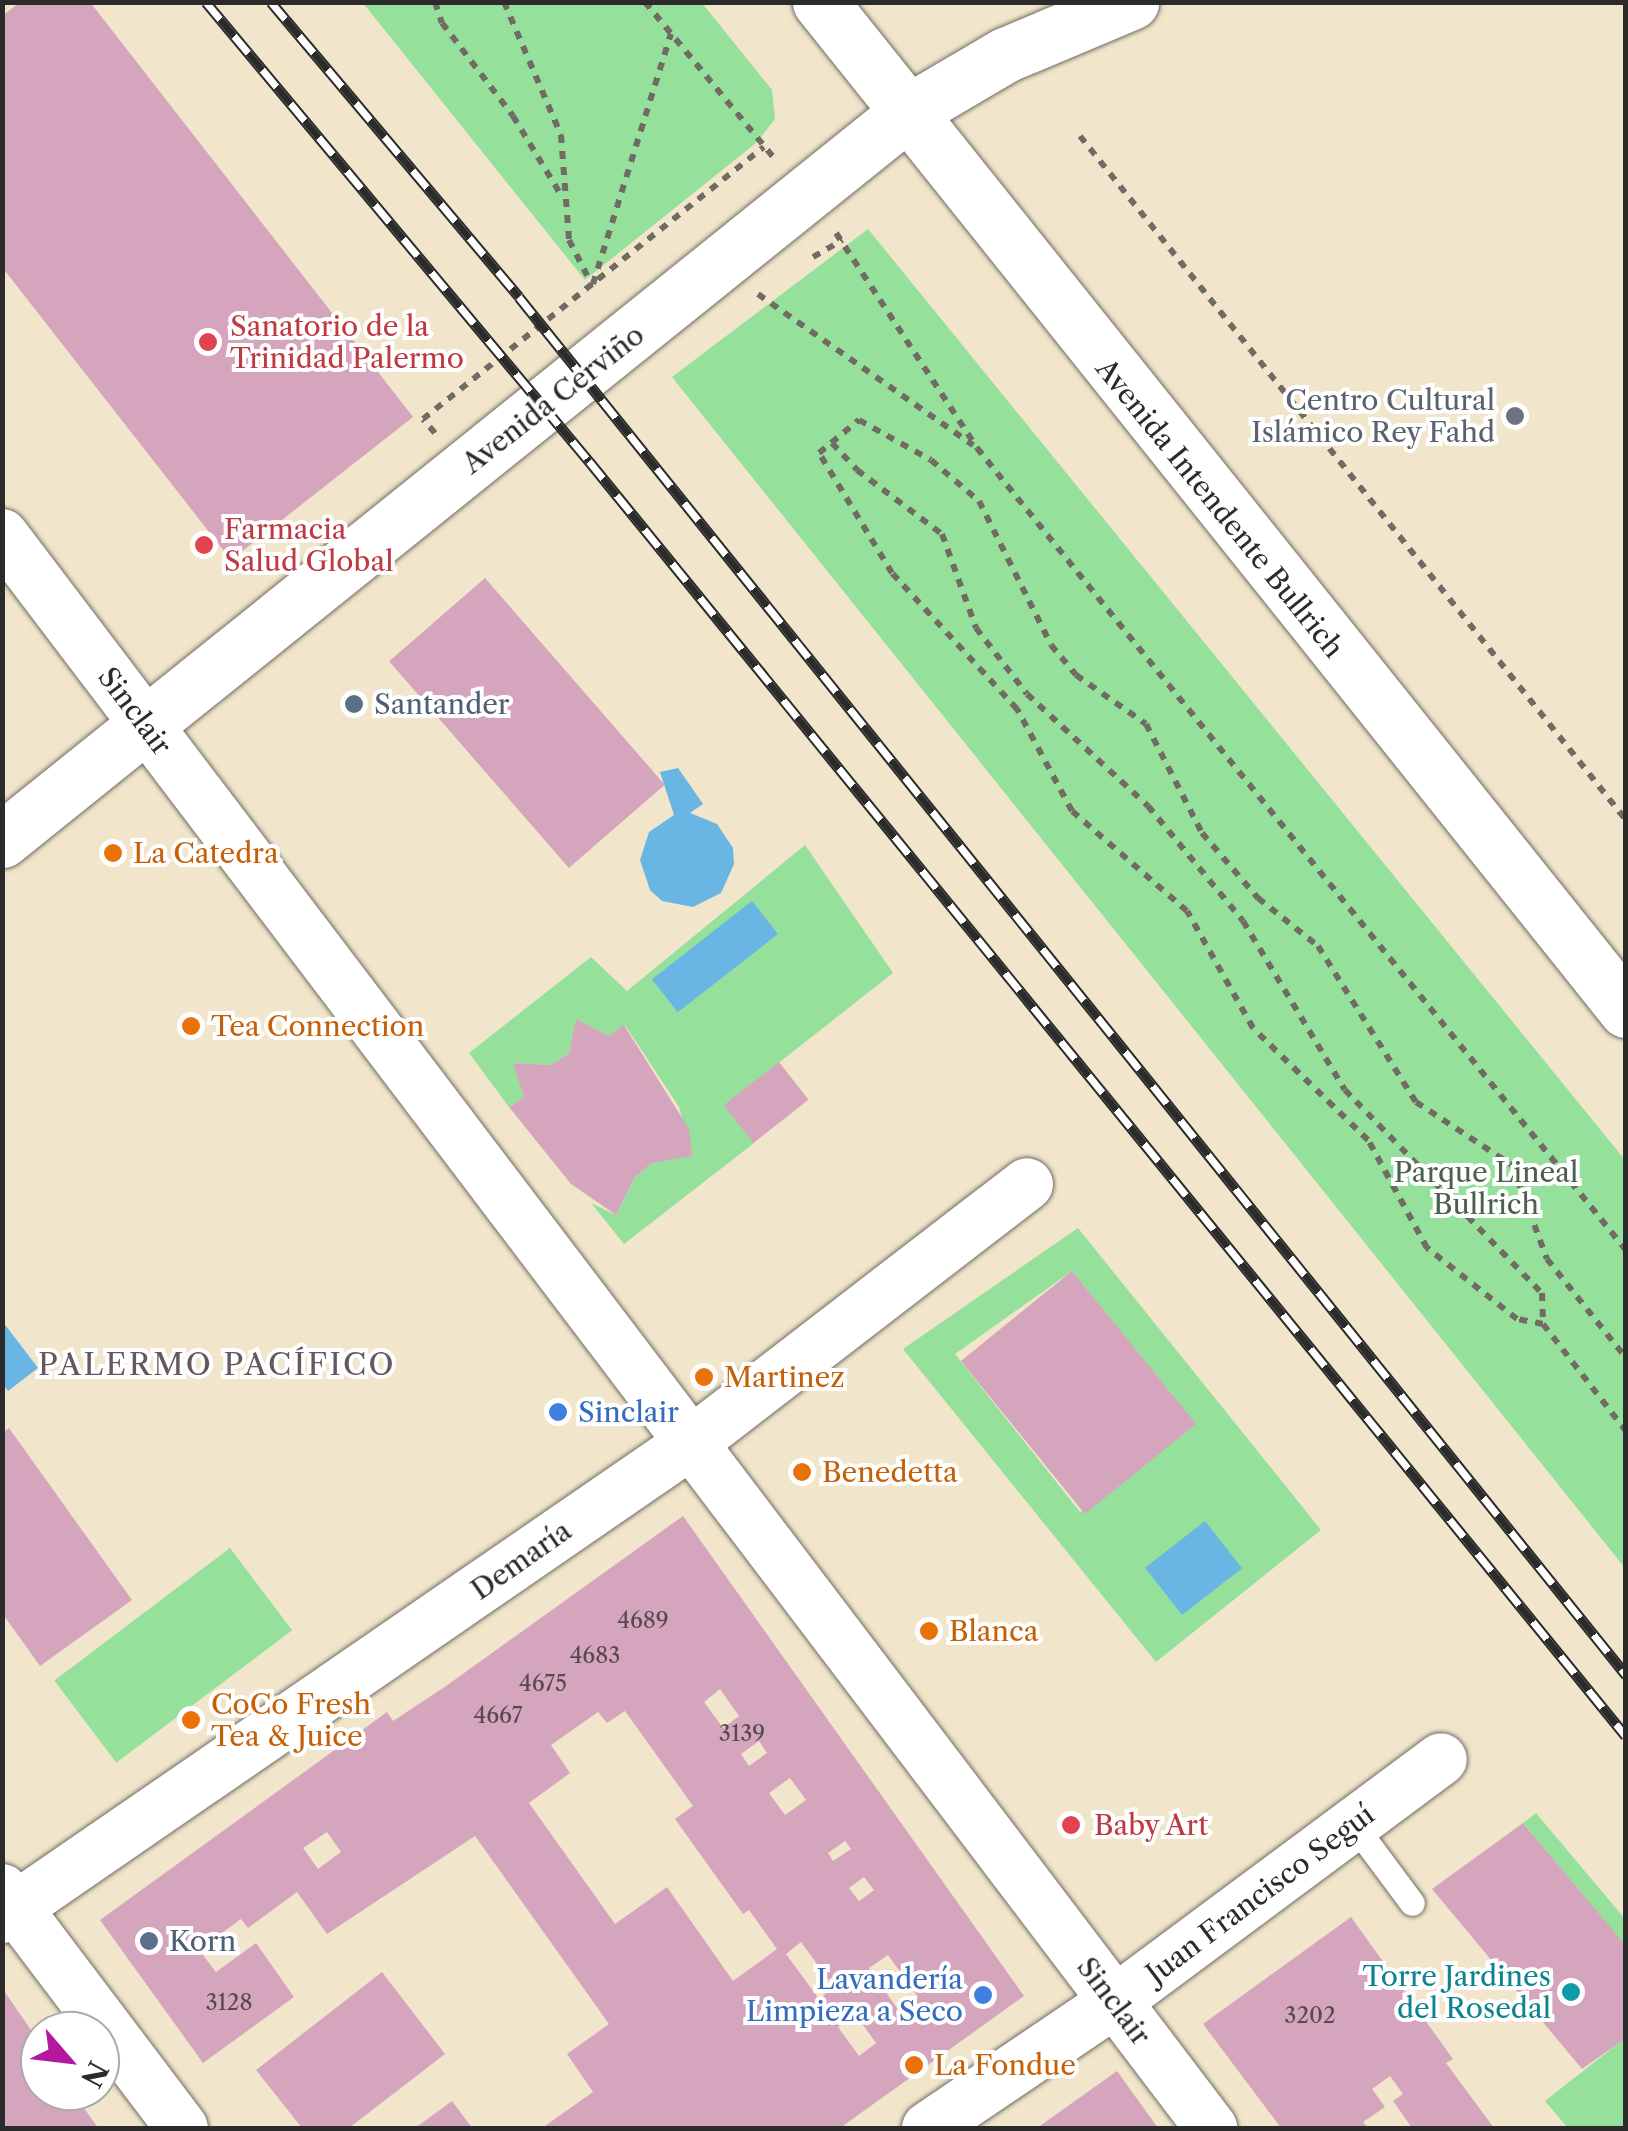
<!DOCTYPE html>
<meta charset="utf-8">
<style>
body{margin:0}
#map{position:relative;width:1628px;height:2131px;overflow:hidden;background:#f1e6cb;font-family:"Libre Caslon Text",serif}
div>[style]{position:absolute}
.green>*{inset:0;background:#95e09b;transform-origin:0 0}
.water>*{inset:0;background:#69b5e3;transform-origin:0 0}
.building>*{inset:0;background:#d5a5be;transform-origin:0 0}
.path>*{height:6px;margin-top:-3px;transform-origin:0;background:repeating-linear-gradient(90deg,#706c63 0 8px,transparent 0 16px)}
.roads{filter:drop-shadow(0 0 2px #706c63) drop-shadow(0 0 2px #706c63)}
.service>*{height:25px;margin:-12.5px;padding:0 12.5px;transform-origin:12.5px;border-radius:12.5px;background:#fff}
.minor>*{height:52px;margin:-26px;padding:0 26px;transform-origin:26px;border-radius:26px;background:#fff}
.secondary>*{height:55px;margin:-27.5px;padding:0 27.5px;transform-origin:27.5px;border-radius:27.5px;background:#fff}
.primary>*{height:55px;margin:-27.5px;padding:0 27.5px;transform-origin:27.5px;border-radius:27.5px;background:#fff}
.rail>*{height:11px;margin-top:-5.5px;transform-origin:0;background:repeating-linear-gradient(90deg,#fff 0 22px,#2b2b2b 0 44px);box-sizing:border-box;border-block:2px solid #2b2b2b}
.dots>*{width:28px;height:28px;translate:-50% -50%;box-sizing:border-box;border:5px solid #fff;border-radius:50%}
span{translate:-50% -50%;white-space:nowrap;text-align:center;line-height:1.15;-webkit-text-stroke:8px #fff;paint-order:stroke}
.number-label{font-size:22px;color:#564a50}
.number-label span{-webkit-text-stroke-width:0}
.health-label{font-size:28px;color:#be3a42}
.left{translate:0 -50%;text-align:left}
.street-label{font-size:28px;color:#2b2b2b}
.worship-label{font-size:28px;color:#5b616d}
.right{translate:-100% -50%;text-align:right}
.service-label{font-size:28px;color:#4e5e75}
.food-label{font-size:28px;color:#c56008}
.park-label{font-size:28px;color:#4b614d}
.shop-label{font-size:28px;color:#366cbe}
.culture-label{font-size:28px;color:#0d838f}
.neighbourhood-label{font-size:30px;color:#66565e;letter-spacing:2.5px}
.frame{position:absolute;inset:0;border:5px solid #2b2b2b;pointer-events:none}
.north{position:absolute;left:20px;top:2011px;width:100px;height:100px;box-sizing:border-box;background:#fff;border:2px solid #aaa;border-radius:50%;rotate:118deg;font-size:28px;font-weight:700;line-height:40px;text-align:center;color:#2b2b2b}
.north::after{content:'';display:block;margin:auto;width:35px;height:45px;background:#b5179e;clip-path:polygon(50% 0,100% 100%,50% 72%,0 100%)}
</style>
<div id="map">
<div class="green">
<i style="clip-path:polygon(363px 3px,702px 3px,772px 90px,775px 119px,756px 143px,585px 280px)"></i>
<i style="clip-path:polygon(868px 229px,1625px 1160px,1625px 1568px,672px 377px)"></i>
<i style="clip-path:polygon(805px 845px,893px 973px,725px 1105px,754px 1143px,624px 1244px,591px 1203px,616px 1215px,635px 1177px,652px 1163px,692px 1155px,679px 1107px,625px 1025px,609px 1036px,577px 1020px,569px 1053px,551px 1065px,514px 1063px,524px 1097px,509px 1107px,469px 1053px,591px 957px,627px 991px)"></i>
<i style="clip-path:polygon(evenodd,1078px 1228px,1321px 1530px,1156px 1662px,903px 1349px,1078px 1228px,1072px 1271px,1195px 1424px,1080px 1512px,955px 1354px,1072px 1271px)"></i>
<i style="left:230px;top:1548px;width:103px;height:220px;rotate:53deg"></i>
<i style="clip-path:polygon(1536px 1813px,1625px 1919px,1625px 1946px,1523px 1823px)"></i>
<i style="clip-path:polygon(1625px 2038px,1625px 2128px,1568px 2128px,1545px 2101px)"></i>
</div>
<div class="water">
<i style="clip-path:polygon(678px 768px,703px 804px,690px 813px,717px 824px,733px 848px,734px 864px,721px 893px,693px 907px,662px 901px,650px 890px,640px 860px,649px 832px,674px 815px,660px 772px)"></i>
<i style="left:752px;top:901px;width:42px;height:127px;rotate:52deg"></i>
<i style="clip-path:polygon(3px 1322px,38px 1368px,8px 1391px,3px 1384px)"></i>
<i style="left:1205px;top:1521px;width:60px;height:76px;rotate:52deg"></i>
</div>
<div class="building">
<i style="clip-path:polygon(20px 2px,90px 2px,413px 417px,231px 560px,2px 267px,2px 16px)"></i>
<i style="left:485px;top:578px;width:274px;height:127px;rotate:49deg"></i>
<i style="clip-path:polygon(576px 1019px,609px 1036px,624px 1025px,689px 1129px,692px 1156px,652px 1163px,635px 1177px,616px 1215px,571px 1184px,509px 1107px,524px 1097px,513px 1063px,551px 1065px,569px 1053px)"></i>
<i style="left:779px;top:1062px;width:48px;height:70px;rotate:52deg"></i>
<i style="left:1072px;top:1271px;width:197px;height:143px;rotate:51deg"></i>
<i style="clip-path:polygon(9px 1428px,132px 1600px,40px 1666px,2px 1613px,2px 1433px)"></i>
<i style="clip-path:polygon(evenodd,683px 1516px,1024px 1996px,840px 2128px,542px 2128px,593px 2092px,567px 2054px,609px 2024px,475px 1836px,327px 1934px,297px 1892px,248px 1928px,241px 1919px,199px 1950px,216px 1972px,256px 1943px,294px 1997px,203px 2063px,100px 1920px,387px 1712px,393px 1721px,446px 1686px,683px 1516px,720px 1689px,739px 1716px,723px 1728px,704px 1702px,720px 1689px,683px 1516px,625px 1711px,693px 1806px,675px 1819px,743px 1914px,749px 1910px,777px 1949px,733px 1981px,667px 1887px,615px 1924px,529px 1803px,570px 1773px,551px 1745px,598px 1712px,607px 1723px,625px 1711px,683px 1516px,759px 1741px,767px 1753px,749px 1766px,741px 1754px,759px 1741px,683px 1516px,790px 1778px,806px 1800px,785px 1815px,769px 1793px,790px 1778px,683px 1516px,327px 1832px,341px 1852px,318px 1869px,303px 1848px,327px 1832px,683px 1516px,845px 1841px,851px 1849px,833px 1861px,828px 1853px,845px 1841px,683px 1516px,864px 1877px,874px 1890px,859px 1901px,849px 1888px,864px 1877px,683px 1516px,801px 1942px,834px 1987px,819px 1999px,786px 1954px,801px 1942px,683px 1516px,888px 1955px,918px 1997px,899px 2011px,869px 1968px,888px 1955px,683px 1516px,856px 2015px,876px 2043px,859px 2056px,838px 2027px,856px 2015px)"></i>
<i style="clip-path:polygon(1523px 1823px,1626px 1946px,1626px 2038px,1582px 2069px,1432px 1889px)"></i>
<i style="clip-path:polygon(1351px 1917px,1453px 2059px,1446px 2063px,1494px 2128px,1412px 2128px,1393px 2101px,1403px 2094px,1390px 2076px,1372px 2089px,1385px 2107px,1363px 2122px,1368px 2128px,1281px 2128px,1203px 2024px)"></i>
<i style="clip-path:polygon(382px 1972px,445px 2054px,349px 2128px,302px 2128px,256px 2070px)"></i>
<i style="clip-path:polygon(2px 1988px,40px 2043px,40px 2091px,72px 2091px,98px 2128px,2px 2128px)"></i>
<i style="clip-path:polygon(1117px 2071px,1158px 2128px,1037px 2128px)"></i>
<i style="clip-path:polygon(452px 2101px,472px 2128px,415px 2128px)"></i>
</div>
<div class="path">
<i style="left:435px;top:2px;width:22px;rotate:72deg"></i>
<i style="left:442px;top:23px;width:117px;rotate:52.6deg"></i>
<i style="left:513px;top:116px;width:92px;rotate:58.7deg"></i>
<i style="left:504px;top:2px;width:145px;rotate:66.8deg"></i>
<i style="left:561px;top:135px;width:105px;rotate:85.6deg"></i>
<i style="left:569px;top:240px;width:51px;rotate:62.9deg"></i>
<i style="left:645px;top:2px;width:202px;rotate:50.4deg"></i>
<i style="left:1080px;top:136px;width:875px;rotate:51.4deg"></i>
<i style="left:836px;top:233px;width:257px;rotate:56.7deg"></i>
<i style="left:977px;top:448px;width:1032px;rotate:51.02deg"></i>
<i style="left:813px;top:257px;width:34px;rotate:-30deg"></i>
<i style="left:593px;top:284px;width:262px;rotate:-72.7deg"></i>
<i style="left:758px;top:294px;width:263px;rotate:35.1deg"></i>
<i style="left:435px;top:433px;width:18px;rotate:-131deg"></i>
<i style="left:423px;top:419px;width:436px;rotate:-38.6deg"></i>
<i style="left:832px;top:443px;width:37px;rotate:47deg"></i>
<i style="left:857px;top:470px;width:106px;rotate:37deg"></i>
<i style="left:942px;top:534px;width:100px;rotate:70.1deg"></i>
<i style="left:976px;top:628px;width:83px;rotate:52.3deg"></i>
<i style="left:1027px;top:694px;width:165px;rotate:42.8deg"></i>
<i style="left:1148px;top:806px;width:149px;rotate:50.4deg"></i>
<i style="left:1243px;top:921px;width:197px;rotate:58.9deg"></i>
<i style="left:1345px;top:1090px;width:283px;rotate:45.9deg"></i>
<i style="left:1542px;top:1293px;width:31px;rotate:88deg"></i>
<i style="left:1543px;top:1324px;width:135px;rotate:52.2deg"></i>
<i style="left:1543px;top:1324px;width:26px;rotate:-169deg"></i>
<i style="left:1517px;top:1319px;width:115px;rotate:-141.7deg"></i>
<i style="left:1427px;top:1248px;width:123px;rotate:-118.6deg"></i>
<i style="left:1368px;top:1140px;width:161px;rotate:-135.8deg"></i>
<i style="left:1253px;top:1028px;width:134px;rotate:-119.4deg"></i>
<i style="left:1187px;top:911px;width:152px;rotate:-139deg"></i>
<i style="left:1072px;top:811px;width:116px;rotate:-118.3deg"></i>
<i style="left:1017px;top:709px;width:185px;rotate:-132.6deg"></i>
<i style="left:892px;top:573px;width:140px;rotate:-121.3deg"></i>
<i style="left:819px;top:453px;width:52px;rotate:-39.5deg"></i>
<i style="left:859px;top:420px;width:82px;rotate:29.1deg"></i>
<i style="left:931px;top:460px;width:63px;rotate:40.5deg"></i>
<i style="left:979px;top:501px;width:161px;rotate:63.4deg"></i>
<i style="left:1051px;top:645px;width:39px;rotate:50deg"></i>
<i style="left:1076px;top:675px;width:85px;rotate:35deg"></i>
<i style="left:1146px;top:724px;width:123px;rotate:62.8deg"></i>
<i style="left:1202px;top:833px;width:86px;rotate:49.3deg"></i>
<i style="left:1258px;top:898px;width:77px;rotate:38.7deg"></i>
<i style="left:1318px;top:946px;width:184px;rotate:57.9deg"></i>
<i style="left:1416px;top:1102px;width:115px;rotate:33.3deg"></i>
<i style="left:1512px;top:1165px;width:100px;rotate:69.6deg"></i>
<i style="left:1547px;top:1259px;width:127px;rotate:51.4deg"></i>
</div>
<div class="roads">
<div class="service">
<i style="left:1354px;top:1825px;width:97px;rotate:53.4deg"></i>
</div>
<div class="minor">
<i style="left:2px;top:535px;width:2000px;rotate:52.8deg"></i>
<i style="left:2px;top:1890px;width:298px;rotate:52.9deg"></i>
<i style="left:2px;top:1917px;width:836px;rotate:-34.53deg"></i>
<i style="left:691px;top:1443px;width:424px;rotate:-37.6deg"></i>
<i style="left:928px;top:2128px;width:225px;rotate:-34.1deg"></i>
<i style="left:1114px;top:2002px;width:407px;rotate:-36.6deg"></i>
</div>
<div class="secondary">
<i style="left:2px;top:840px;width:1162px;rotate:-38.78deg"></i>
<i style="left:908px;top:112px;width:113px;rotate:-30.4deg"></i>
<i style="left:1005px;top:55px;width:137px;rotate:-22.8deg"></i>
</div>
<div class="primary">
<i style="left:820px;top:2px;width:1291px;rotate:51.35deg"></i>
</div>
</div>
<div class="rail">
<i style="left:206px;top:2px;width:598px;rotate:50.16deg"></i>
<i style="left:589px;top:461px;width:1643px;rotate:50.88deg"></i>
<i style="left:271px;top:2px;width:385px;rotate:49.9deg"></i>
<i style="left:519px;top:297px;width:1768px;rotate:51.22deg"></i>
</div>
<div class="dots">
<i style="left:208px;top:342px;background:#e0444e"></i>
<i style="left:1515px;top:416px;background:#6b7280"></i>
<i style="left:204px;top:545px;background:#e0444e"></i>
<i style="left:354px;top:704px;background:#5c6f8a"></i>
<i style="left:113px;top:853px;background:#e8710a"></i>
<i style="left:191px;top:1026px;background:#e8710a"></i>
<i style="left:704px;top:1377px;background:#e8710a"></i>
<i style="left:558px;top:1412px;background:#3f7fe0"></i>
<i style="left:802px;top:1472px;background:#e8710a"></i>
<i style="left:929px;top:1631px;background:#e8710a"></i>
<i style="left:191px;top:1720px;background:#e8710a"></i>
<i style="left:1071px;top:1825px;background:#e0444e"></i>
<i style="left:149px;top:1941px;background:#5c6f8a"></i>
<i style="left:1571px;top:1992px;background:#0f9aa8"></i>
<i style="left:983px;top:1995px;background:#3f7fe0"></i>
<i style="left:914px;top:2065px;background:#e8710a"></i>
</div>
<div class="number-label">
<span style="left:643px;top:1621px">4689</span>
<span style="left:595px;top:1656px">4683</span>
<span style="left:543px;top:1684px">4675</span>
<span style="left:498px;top:1716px">4667</span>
<span style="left:742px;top:1734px">3139</span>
<span style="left:229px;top:2003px">3128</span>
<span style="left:1310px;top:2016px">3202</span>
</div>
<div class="health-label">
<span class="left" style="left:230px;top:342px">Sanatorio de la<br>Trinidad Palermo</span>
<span class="left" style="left:224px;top:545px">Farmacia<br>Salud Global</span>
<span class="left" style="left:1094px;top:1825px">Baby Art</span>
</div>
<div class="street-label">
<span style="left:553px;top:399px;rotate:-38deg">Avenida Cerviño</span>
<span style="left:1220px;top:508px;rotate:51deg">Avenida Intendente Bullrich</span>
<span style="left:135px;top:711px;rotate:53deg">Sinclair</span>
<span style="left:521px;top:1560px;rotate:-35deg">Demaría</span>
<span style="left:1260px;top:1894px;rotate:-37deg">Juan Francisco Seguí</span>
<span style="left:1114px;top:2001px;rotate:53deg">Sinclair</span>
</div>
<div class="worship-label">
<span class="right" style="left:1495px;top:416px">Centro Cultural<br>Islámico Rey Fahd</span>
</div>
<div class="service-label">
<span class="left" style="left:374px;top:704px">Santander</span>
<span class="left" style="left:169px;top:1941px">Korn</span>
</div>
<div class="food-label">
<span class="left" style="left:133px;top:853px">La Catedra</span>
<span class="left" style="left:211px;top:1026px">Tea Connection</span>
<span class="left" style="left:724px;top:1377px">Martinez</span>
<span class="left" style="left:822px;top:1472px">Benedetta</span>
<span class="left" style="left:949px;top:1631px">Blanca</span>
<span class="left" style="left:211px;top:1720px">CoCo Fresh<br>Tea &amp; Juice</span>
<span class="left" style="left:934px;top:2065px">La Fondue</span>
</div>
<div class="park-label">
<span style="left:1486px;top:1188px">Parque Lineal<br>Bullrich</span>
</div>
<div class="shop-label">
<span class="left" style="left:578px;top:1412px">Sinclair</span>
<span class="right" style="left:963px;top:1995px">Lavandería<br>Limpieza a Seco</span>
</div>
<div class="culture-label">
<span class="right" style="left:1551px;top:1992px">Torre Jardines<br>del Rosedal</span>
</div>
<div class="neighbourhood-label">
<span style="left:217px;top:1365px">PALERMO PACÍFICO</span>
</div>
<div class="frame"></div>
<div class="north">N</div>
</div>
